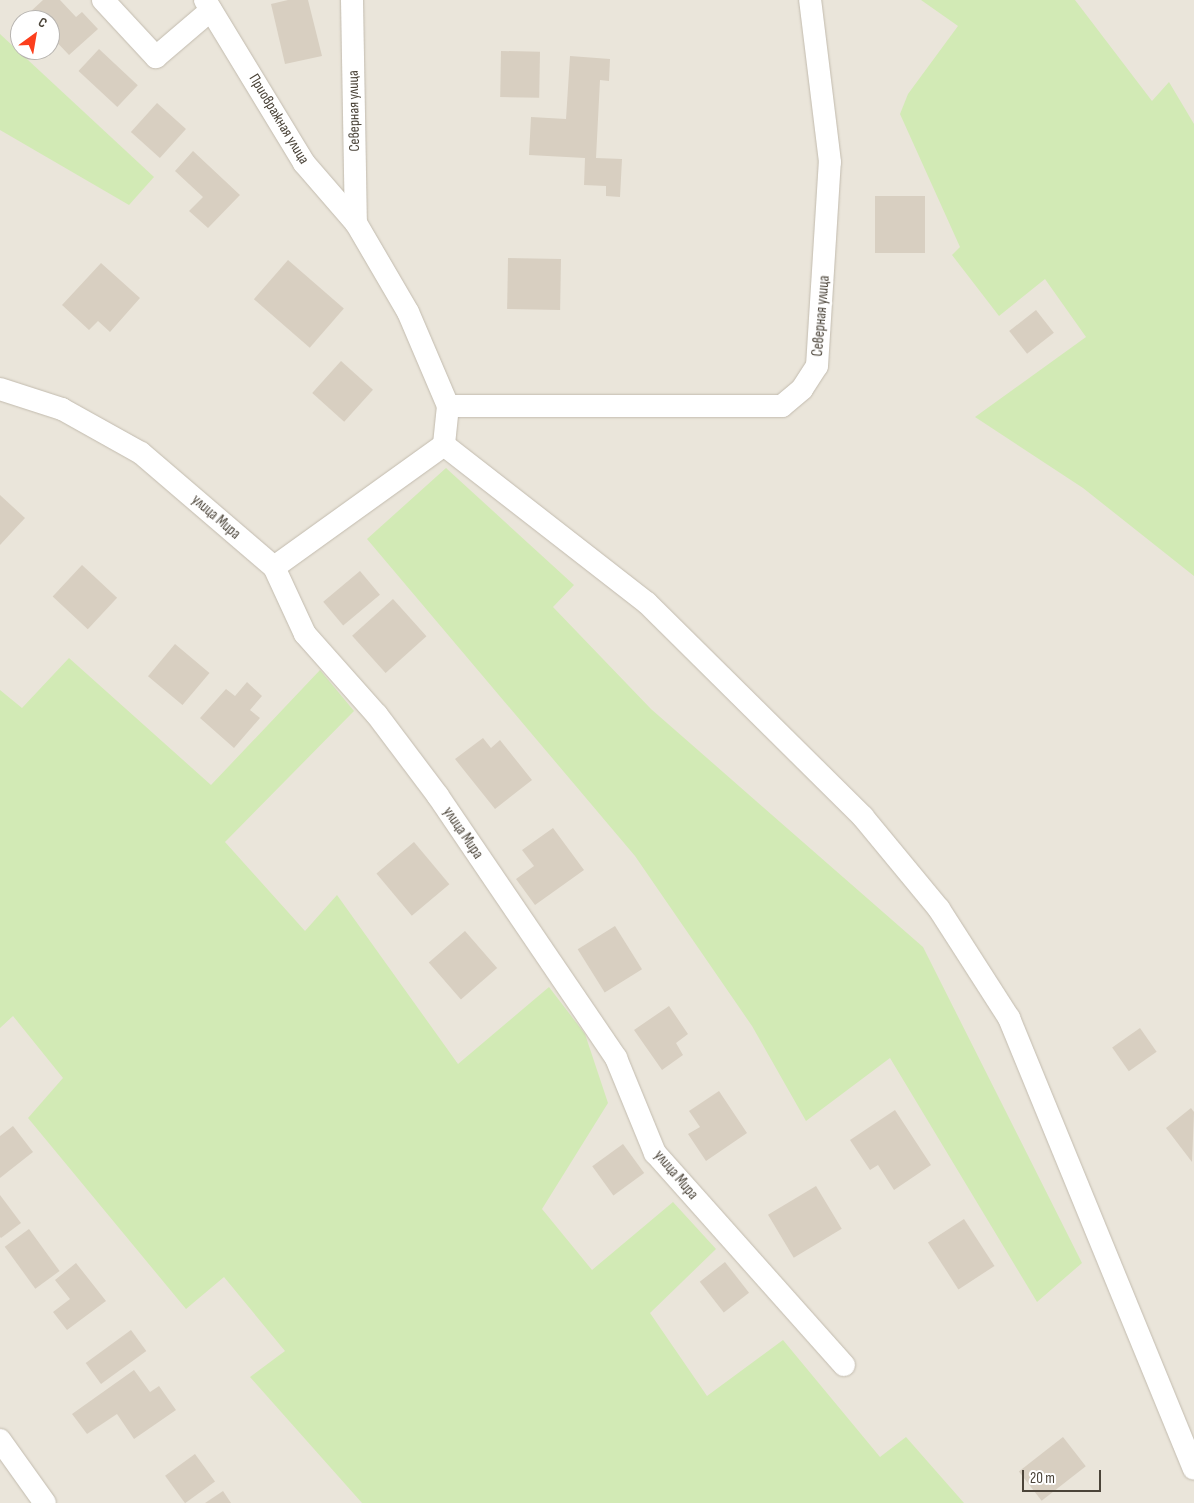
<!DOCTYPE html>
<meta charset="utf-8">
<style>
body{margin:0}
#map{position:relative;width:1194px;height:1503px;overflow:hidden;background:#f6f3ec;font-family:"Sofia Sans Condensed",sans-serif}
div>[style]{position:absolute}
.residential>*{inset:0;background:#eae5da}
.green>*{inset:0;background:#d2eab5}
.building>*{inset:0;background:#d8cfc1;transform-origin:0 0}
.roads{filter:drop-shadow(0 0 1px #c2bbae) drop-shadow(0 0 1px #c2bbae)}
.street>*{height:22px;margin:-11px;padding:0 11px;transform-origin:11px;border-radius:11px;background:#fff}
span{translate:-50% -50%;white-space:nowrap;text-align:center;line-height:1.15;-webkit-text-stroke:5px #fff;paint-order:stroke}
.street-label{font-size:15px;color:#4b4439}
.north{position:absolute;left:10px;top:10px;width:50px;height:50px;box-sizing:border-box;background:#fff;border:1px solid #b7b4b0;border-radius:50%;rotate:32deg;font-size:14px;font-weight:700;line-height:20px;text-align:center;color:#4b4439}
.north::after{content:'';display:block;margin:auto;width:18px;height:22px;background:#fc3f1d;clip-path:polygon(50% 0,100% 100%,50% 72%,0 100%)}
.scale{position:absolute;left:1022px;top:1470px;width:79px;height:22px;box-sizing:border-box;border:2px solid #4b4439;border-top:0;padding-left:6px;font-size:15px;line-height:18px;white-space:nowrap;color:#4b4439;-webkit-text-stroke:4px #fff;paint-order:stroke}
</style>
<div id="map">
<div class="residential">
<i style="clip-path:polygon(evenodd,0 0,1194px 0,1194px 1503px,0 1503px,0 0,20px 20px,50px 20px,50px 50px,20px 50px,20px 20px)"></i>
</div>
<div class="green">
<i style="clip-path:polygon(921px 0,1075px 0,1152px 101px,1169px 82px,1194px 124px,1194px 576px,1083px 488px,975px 417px,1086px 337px,1045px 279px,999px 316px,952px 255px,960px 247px,900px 114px,908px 94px,958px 26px)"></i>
<i style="clip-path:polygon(0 34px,154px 177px,129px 205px,0 130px)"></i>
<i style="clip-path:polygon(446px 468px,574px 585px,553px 607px,651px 709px,923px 947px,1082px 1263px,1037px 1302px,890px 1058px,806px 1121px,752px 1026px,635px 856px,367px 539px)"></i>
<i style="clip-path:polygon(69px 658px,211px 785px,320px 670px,354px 711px,225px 842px,305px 931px,337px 895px,458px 1064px,549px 987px,585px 1034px,608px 1103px,542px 1209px,592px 1270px,673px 1202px,716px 1249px,650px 1313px,707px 1396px,783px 1340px,880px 1457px,906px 1437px,964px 1503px,362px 1503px,250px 1377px,285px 1351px,224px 1277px,186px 1309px,28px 1118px,63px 1078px,13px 1016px,0 1028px,0 690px,22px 708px)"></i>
</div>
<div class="building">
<i style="clip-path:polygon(43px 0,60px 0,76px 17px,82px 12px,98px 29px,69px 55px,50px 35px,50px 20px,36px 20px,29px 13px)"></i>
<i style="clip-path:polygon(288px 0,308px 0,322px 56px,285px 64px,271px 4px)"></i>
<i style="left:99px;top:49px;width:53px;height:30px;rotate:43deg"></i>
<i style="left:501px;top:51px;width:39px;height:46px;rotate:1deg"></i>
<i style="clip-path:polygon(570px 56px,610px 59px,609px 81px,600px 80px,596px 158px,622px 159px,620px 197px,606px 196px,606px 186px,584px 185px,585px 158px,529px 155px,531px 117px,566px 119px)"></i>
<i style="left:157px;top:103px;width:39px;height:39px;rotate:42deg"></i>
<i style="clip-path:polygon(193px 151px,240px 195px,208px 228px,189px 211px,203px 197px,175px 171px)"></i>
<i style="left:875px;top:196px;width:50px;height:57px"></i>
<i style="left:508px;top:258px;width:53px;height:51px;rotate:1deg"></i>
<i style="left:288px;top:260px;width:74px;height:52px;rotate:41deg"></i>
<i style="clip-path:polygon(101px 263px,140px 298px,110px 332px,98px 321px,89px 330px,62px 305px)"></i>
<i style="left:1036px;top:310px;width:29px;height:34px;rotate:52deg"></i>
<i style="left:341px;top:361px;width:43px;height:43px;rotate:42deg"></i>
<i style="clip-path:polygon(0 495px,25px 518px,0 545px)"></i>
<i style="left:82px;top:565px;width:48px;height:43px;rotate:43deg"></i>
<i style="left:360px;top:571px;width:31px;height:48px;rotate:50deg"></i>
<i style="left:393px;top:599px;width:50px;height:55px;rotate:48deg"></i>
<i style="left:175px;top:644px;width:45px;height:42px;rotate:40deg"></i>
<i style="clip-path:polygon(247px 682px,262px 696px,250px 710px,260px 718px,234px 748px,200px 718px,226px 689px,235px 696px)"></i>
<i style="clip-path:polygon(483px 738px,491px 748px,500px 740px,532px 780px,495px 809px,455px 759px)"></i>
<i style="clip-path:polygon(553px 828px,584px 870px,535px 905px,516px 879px,534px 866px,522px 850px)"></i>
<i style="left:414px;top:842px;width:55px;height:49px;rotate:50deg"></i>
<i style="left:615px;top:926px;width:51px;height:44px;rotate:58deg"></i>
<i style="left:465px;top:931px;width:49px;height:48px;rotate:49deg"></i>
<i style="clip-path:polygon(669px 1006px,688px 1034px,676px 1043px,683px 1055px,662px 1070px,634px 1030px)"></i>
<i style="left:1140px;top:1028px;width:29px;height:34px;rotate:55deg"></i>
<i style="clip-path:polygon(719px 1091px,747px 1133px,706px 1161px,688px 1134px,700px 1127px,689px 1111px)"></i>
<i style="clip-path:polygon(1191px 1108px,1194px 1112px,1192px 1162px,1166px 1128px)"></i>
<i style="clip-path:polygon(895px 1110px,931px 1165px,894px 1190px,878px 1165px,870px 1170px,850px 1140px)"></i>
<i style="clip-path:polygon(13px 1126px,33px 1152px,0 1178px,0 1136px)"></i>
<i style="left:623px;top:1144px;width:36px;height:38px;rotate:54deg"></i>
<i style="left:816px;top:1186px;width:50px;height:56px;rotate:59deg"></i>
<i style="clip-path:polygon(0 1195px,21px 1223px,1px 1238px,0 1237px)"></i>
<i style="left:964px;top:1219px;width:56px;height:43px;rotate:57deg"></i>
<i style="left:29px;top:1229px;width:52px;height:30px;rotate:54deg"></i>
<i style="left:725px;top:1262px;width:39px;height:32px;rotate:52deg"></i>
<i style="clip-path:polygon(76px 1263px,106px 1301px,67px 1330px,53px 1312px,70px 1299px,55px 1280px)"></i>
<i style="left:131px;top:1330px;width:26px;height:56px;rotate:54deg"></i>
<i style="clip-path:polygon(134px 1370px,150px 1392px,159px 1386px,176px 1410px,134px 1439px,117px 1414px,87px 1434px,72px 1414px)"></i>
<i style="left:1063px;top:1437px;width:37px;height:56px;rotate:52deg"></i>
<i style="left:195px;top:1454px;width:34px;height:37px;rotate:54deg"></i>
<i style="clip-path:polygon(223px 1491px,231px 1503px,205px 1503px)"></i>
</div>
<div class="roads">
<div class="street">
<i style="left:103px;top:0;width:78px;rotate:47.1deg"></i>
<i style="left:156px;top:57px;width:72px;rotate:-40.5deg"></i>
<i style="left:205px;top:0;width:191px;rotate:58.7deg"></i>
<i style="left:304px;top:163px;width:79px;rotate:49.1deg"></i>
<i style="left:356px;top:223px;width:103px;rotate:59.7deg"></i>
<i style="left:408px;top:312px;width:102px;rotate:66.9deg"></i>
<i style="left:448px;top:406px;width:39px;rotate:96deg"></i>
<i style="left:444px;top:445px;width:209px;rotate:144.3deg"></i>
<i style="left:352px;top:0;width:223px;rotate:89deg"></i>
<i style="left:0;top:389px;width:65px;rotate:17.9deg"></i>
<i style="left:62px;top:409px;width:90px;rotate:29.1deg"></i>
<i style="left:141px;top:453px;width:175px;rotate:40.6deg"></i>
<i style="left:274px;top:567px;width:74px;rotate:65.2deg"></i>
<i style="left:305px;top:634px;width:108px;rotate:48.4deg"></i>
<i style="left:377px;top:715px;width:101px;rotate:53deg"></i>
<i style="left:438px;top:796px;width:317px;rotate:55.8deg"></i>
<i style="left:616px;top:1058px;width:103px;rotate:67.7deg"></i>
<i style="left:655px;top:1153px;width:284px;rotate:48.3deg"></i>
<i style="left:448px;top:406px;width:334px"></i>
<i style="left:782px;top:406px;width:26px;rotate:-40deg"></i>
<i style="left:802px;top:389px;width:27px;rotate:-57deg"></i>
<i style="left:817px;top:366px;width:204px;rotate:-86.4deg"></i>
<i style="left:830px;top:162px;width:163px;rotate:-97deg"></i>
<i style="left:444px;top:445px;width:257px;rotate:37.9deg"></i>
<i style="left:647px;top:603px;width:304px;rotate:44.7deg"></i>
<i style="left:863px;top:817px;width:119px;rotate:50.4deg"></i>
<i style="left:939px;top:909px;width:130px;rotate:57.3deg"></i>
<i style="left:1009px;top:1018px;width:487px;rotate:67.7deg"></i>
<i style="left:0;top:1440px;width:77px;rotate:54.5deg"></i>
</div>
</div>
<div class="street-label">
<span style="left:354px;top:111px;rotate:-91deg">Северная улица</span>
<span style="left:279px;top:119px;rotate:59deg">Приовражная улица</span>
<span style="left:821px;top:316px;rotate:-85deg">Северная улица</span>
<span style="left:216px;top:517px;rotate:41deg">улица Мира</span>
<span style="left:463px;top:833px;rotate:56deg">улица Мира</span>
<span style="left:676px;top:1175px;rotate:50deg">улица Мира</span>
</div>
<div class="north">С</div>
<div class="scale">20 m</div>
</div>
